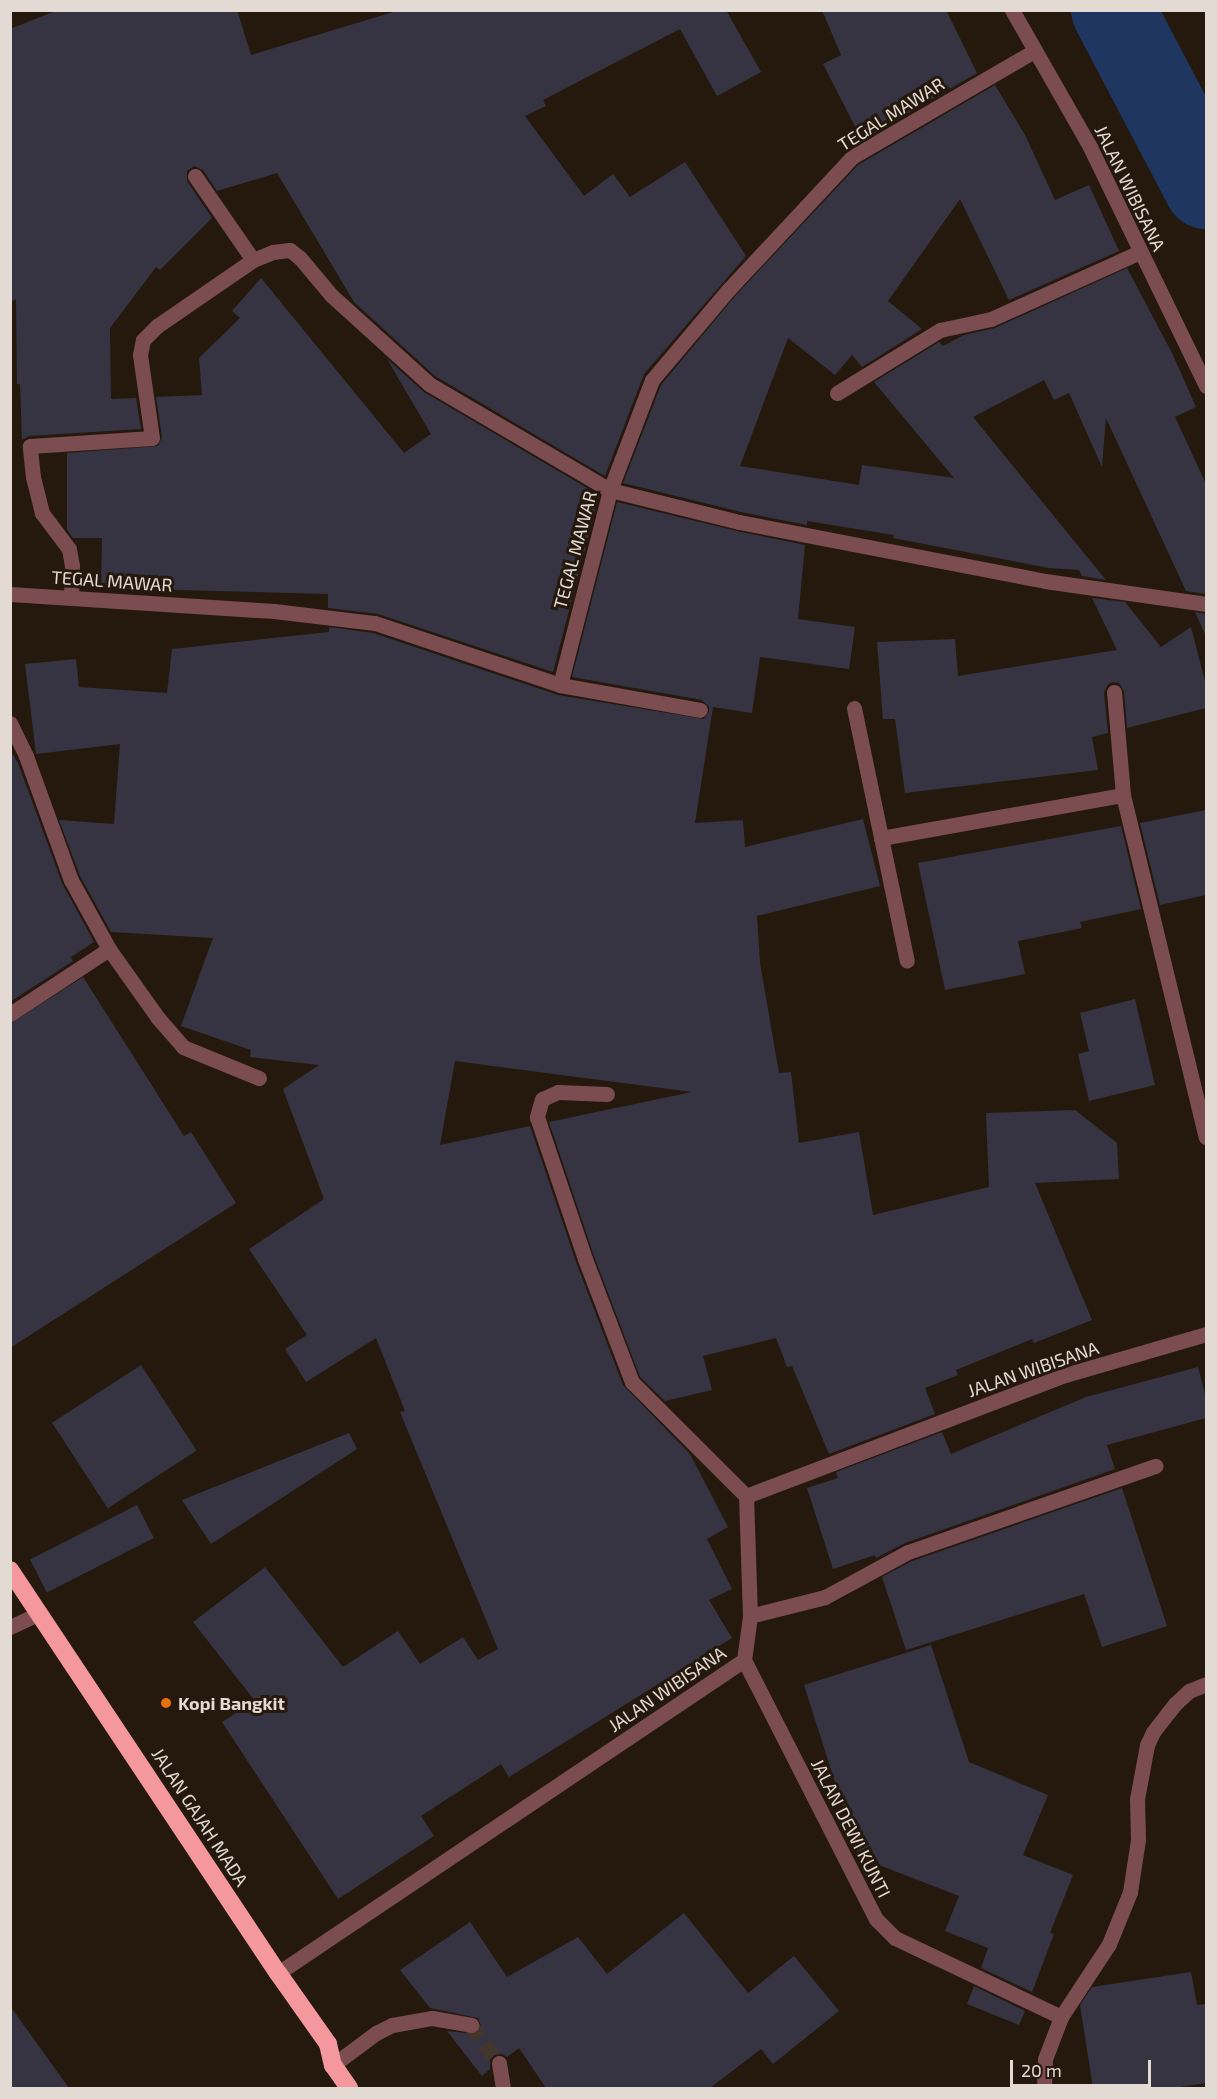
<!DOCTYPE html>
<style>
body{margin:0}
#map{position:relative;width:1217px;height:2099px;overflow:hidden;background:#25190e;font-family:"Exo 2",sans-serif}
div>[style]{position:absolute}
.river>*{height:84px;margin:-42px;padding:0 42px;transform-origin:42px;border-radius:42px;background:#1f3660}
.building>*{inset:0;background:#363443;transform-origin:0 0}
.minor-tunnel>*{height:15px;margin-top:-7.5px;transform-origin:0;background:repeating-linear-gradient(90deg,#42362c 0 15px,transparent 0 23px)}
.minor>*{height:15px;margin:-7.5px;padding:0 7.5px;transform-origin:7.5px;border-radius:7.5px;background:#7b4d50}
.highway>*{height:18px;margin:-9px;padding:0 9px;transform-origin:9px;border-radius:9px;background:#f5989e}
.dots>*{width:16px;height:16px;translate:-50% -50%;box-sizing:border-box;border:3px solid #25190e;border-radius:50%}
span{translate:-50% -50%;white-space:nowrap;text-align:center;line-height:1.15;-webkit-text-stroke:6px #25190e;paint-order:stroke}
.street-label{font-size:18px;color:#e3dbd3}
.poi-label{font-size:18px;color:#e3dbd3;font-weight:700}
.left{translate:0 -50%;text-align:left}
.frame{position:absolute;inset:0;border:12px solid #e3dbd3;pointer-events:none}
.scale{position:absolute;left:1010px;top:2060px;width:141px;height:27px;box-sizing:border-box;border:3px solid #e3dbd3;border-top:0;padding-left:8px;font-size:18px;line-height:21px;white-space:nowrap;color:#e3dbd3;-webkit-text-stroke:4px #25190e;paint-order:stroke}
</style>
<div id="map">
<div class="river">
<i style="left:1113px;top:10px;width:200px;rotate:62.3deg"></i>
</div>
<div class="building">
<i style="clip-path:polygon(58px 10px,237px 10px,251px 55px,400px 10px,726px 10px,761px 72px,717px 96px,680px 29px,543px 100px,546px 106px,525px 116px,584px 196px,613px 174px,630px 197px,685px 162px,746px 256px,644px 374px,605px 476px,435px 376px,354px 302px,277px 173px,217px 191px,203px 170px,194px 166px,187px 171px,187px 181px,212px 218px,160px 270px,156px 267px,110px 328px,111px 399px,136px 398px,141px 429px,29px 436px,22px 440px,20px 384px,17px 384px,16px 299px,10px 302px,10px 29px)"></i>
<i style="clip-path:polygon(822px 10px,946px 10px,977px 73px,862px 140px,823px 64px,841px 55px)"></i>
<i style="clip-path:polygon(995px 85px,1025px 135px,1055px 200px,1089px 185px,1119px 251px,1009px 300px,960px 199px,888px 301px,922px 329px,862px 367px,852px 355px,835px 375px,788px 338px,740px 466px,859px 485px,862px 465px,954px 478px,874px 382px,939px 342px,943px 346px,964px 335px,995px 328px,1127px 268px,1172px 353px,1196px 407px,1175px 417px,1206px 484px,1206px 594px,1186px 591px,1106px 418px,1102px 467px,1069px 393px,1054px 400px,1044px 380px,973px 417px,1106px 580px,1082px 576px,1079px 570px,1049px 568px,893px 538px,894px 535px,807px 521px,807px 525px,741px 512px,623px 483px,661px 385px,736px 295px,858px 165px)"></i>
<i style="clip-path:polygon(261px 278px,404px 453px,431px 434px,387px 359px,424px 392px,599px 495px,553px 672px,378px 614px,328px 608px,328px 594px,101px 588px,102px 538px,73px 538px,67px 530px,67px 453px,158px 446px,162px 437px,156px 397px,202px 395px,199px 358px,240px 318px,232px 311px)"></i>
<i style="clip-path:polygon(617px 502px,737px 531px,805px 545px,798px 619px,855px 627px,849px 669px,760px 657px,752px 713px,713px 707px,695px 823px,743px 820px,745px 847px,863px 819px,880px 886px,757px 916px,760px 963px,779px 1073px,791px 1072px,799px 1143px,859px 1132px,873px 1215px,989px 1187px,986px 1113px,1075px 1110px,1117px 1143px,1119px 1179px,1035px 1183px,1092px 1320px,1034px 1343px,1032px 1339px,956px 1370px,958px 1375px,925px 1388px,935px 1414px,829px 1454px,792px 1366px,787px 1367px,776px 1338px,703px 1356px,712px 1390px,665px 1401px,640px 1377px,594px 1256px,549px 1122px,692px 1092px,455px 1061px,440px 1145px,530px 1126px,576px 1262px,623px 1385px,690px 1454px,728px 1527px,707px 1539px,732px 1589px,709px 1600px,732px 1638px,509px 1777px,501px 1764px,421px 1816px,434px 1836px,338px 1899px,222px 1722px,255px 1701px,193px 1622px,265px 1567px,343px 1667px,398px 1631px,420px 1664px,463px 1637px,478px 1660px,498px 1649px,400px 1412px,405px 1411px,376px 1338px,306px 1382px,285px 1349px,307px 1335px,249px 1249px,324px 1199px,283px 1089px,319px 1065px,250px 1057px,251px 1050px,181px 1026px,213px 938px,111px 932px,80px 876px,59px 820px,114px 824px,120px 744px,36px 754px,25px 664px,76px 659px,79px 687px,167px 693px,172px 649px,329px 632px,329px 627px,373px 633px,558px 695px,704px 719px,709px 712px,709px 707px,702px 700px,572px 677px)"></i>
<i style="clip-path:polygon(1092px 598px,1125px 602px,1161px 647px,1191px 627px,1206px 685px,1206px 708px,1127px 728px,1124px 691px,1119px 683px,1113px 682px,1108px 684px,1104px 692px,1108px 733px,1092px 737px,1098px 770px,905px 793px,895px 719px,883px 719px,877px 642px,955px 639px,958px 676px,1117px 650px)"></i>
<i style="clip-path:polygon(1195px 612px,1206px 614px,1206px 636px)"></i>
<i style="clip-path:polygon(10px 750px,18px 763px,62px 883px,94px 942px,71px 957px,73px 961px,10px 1002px)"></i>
<i style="clip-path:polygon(1206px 810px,1206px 895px,1160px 905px,1140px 823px)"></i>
<i style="clip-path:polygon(1121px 826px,1141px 909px,1080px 922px,1082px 928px,1018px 941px,1025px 974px,945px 990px,918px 863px)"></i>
<i style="clip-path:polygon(83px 977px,184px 1136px,191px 1132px,236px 1203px,10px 1348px,10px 1024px)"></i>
<i style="clip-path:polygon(1135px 999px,1155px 1085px,1089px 1101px,1078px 1054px,1089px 1051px,1080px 1013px)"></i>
<i style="left:141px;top:1365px;width:102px;height:106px;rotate:57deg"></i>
<i style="clip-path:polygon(1198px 1367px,1206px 1398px,1206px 1418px,1107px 1445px,1115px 1469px,905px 1543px,876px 1558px,875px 1555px,833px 1569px,807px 1488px,838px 1478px,836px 1472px,942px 1432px,951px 1454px,1086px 1397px)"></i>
<i style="clip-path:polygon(349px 1433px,357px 1449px,211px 1544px,182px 1500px)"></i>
<i style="clip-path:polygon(1122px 1488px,1167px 1626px,1102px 1647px,1084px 1594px,906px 1650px,882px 1577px,912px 1561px)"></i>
<i style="left:137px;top:1505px;width:37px;height:120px;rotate:63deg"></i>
<i style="clip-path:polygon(931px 1645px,969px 1762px,1048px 1795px,1023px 1855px,1073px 1875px,1050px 1933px,1054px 1934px,1032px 1992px,981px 1968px,988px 1948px,945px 1931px,959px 1896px,874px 1863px,862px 1867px,804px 1685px)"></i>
<i style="clip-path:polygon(684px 1913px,748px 1993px,794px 1956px,839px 2011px,773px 2064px,761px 2049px,710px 2088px,546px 2088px,519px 2048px,507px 2057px,502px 2054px,493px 2055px,490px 2060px,490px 2069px,482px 2076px,447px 2031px,475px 2034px,481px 2026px,478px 2018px,430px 2008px,400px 1970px,470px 1922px,507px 1977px,578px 1937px,607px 1974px)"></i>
<i style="clip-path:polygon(1191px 1972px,1197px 2005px,1206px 2004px,1206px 2083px,1173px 2088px,1093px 2088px,1080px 2005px,1092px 1987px)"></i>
<i style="clip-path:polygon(974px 1986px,1025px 2011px,1019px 2025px,967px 2004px)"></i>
<i style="clip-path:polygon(10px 2006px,69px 2088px,10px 2088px)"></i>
</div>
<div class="minor-tunnel">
<i style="left:471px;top:2025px;width:47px;rotate:53.6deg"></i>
</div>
<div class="minor">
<i style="left:1012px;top:10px;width:158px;rotate:60.3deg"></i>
<i style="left:1090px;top:147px;width:266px;rotate:64.1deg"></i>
<i style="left:195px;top:176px;width:102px;rotate:55.4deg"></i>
<i style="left:253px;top:260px;width:22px;rotate:-22deg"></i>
<i style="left:273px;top:252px;width:17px;rotate:-7deg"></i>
<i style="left:290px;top:250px;width:13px;rotate:39deg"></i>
<i style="left:300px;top:258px;width:48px;rotate:50deg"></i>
<i style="left:331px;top:295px;width:132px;rotate:42.2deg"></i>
<i style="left:429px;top:384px;width:210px;rotate:30.4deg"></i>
<i style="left:610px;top:490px;width:133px;rotate:13.9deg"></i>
<i style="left:739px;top:522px;width:312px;rotate:10.9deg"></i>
<i style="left:1045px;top:581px;width:163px;rotate:8.1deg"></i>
<i style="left:837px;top:393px;width:121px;rotate:-31.5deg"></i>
<i style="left:940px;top:330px;width:52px;rotate:-12.2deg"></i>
<i style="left:991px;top:319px;width:163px;rotate:-24.2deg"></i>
<i style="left:10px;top:594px;width:265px;rotate:3.7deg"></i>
<i style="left:274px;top:611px;width:102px;rotate:6.8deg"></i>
<i style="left:375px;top:623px;width:195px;rotate:18.5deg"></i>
<i style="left:560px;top:685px;width:142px;rotate:10.1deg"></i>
<i style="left:71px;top:598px;width:32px;rotate:-88deg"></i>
<i style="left:72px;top:566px;width:17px;rotate:-100deg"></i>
<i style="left:69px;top:549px;width:45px;rotate:-126.9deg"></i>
<i style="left:42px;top:513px;width:37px;rotate:-104deg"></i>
<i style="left:33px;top:477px;width:31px;rotate:-96deg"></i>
<i style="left:30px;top:446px;width:122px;rotate:-3.8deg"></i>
<i style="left:152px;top:438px;width:84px;rotate:-98.2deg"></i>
<i style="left:140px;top:355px;width:15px;rotate:-79deg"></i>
<i style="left:143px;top:340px;width:20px;rotate:-45deg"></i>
<i style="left:157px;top:326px;width:116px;rotate:-34.5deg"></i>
<i style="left:560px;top:685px;width:201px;rotate:-75.6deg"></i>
<i style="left:610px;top:490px;width:118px;rotate:-69.1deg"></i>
<i style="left:652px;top:380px;width:119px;rotate:-49.8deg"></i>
<i style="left:729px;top:289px;width:180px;rotate:-47deg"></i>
<i style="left:852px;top:157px;width:211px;rotate:-30.2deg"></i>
<i style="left:1114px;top:692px;width:103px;rotate:85deg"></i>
<i style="left:1123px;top:795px;width:352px;rotate:76.4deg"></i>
<i style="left:854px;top:708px;width:258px;rotate:78.2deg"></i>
<i style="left:10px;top:723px;width:37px;rotate:64deg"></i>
<i style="left:26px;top:756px;width:132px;rotate:70.1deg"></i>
<i style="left:71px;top:880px;width:79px;rotate:61.2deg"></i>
<i style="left:109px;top:949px;width:85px;rotate:54.6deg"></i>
<i style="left:158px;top:1018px;width:38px;rotate:49deg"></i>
<i style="left:183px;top:1047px;width:82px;rotate:22.2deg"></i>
<i style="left:881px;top:838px;width:246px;rotate:-10.1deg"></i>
<i style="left:10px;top:1014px;width:118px;rotate:-33.3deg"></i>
<i style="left:607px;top:1094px;width:49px;rotate:-177.7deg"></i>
<i style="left:558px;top:1092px;width:17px;rotate:156deg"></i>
<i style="left:542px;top:1099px;width:19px;rotate:106deg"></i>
<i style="left:537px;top:1117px;width:150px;rotate:71.3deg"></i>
<i style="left:585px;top:1259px;width:132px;rotate:69.1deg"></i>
<i style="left:632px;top:1382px;width:161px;rotate:45deg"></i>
<i style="left:746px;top:1496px;width:341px;rotate:-20.8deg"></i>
<i style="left:1065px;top:1375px;width:147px;rotate:-16.2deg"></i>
<i style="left:750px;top:1616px;width:77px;rotate:-14.2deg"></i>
<i style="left:825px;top:1597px;width:94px;rotate:-28.5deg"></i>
<i style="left:908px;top:1552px;width:262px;rotate:-19.2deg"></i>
<i style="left:10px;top:1627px;width:33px;rotate:-25deg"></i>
<i style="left:744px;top:1660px;width:291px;rotate:63deg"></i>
<i style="left:876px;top:1919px;width:27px;rotate:45deg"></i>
<i style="left:895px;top:1938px;width:184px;rotate:25.4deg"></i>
<i style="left:278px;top:1973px;width:561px;rotate:-33.89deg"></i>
<i style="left:744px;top:1660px;width:44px;rotate:-82.2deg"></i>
<i style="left:750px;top:1616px;width:120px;rotate:-91.9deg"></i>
<i style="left:499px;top:2063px;width:25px;rotate:81deg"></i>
<i style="left:333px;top:2065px;width:54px;rotate:-36.7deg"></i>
<i style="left:376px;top:2033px;width:18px;rotate:-27deg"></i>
<i style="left:392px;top:2025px;width:41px;rotate:-9.9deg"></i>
<i style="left:432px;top:2018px;width:40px;rotate:10deg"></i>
<i style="left:1044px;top:2088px;width:29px;rotate:-88deg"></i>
<i style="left:1045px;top:2059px;width:45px;rotate:-69.1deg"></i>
<i style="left:1061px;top:2017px;width:87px;rotate:-56.7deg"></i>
<i style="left:1109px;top:1944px;width:56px;rotate:-68deg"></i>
<i style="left:1130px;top:1892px;width:53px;rotate:-81.3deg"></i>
<i style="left:1138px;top:1840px;width:41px;rotate:-91.4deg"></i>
<i style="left:1137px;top:1799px;width:55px;rotate:-79.5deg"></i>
<i style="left:1147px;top:1745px;width:14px;rotate:-65deg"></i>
<i style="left:1153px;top:1732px;width:36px;rotate:-52deg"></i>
<i style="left:1175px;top:1704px;width:19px;rotate:-43deg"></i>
<i style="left:1189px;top:1691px;width:18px;rotate:-22deg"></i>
</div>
<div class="highway">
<i style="left:10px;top:1570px;width:484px;rotate:56.4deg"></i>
<i style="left:278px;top:1973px;width:87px;rotate:54.8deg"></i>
<i style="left:328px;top:2044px;width:22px;rotate:77deg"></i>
<i style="left:333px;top:2065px;width:28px;rotate:55deg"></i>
</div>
<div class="dots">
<i style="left:166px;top:1703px;background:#e8710a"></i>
</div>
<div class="street-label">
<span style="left:891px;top:114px;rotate:-32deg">TEGAL MAWAR</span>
<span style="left:1130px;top:188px;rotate:64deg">JALAN WIBISANA</span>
<span style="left:575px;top:550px;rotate:-75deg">TEGAL MAWAR</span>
<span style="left:112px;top:581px;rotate:4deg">TEGAL MAWAR</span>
<span style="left:1033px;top:1369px;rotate:-19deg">JALAN WIBISANA</span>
<span style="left:667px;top:1689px;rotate:-34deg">JALAN WIBISANA</span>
<span style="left:200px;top:1817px;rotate:57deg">JALAN GAJAH MADA</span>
<span style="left:851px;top:1828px;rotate:63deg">JALAN DEWI KUNTI</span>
</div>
<div class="poi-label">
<span class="left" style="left:178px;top:1703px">Kopi Bangkit</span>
</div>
<div class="frame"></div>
<div class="scale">20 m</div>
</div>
